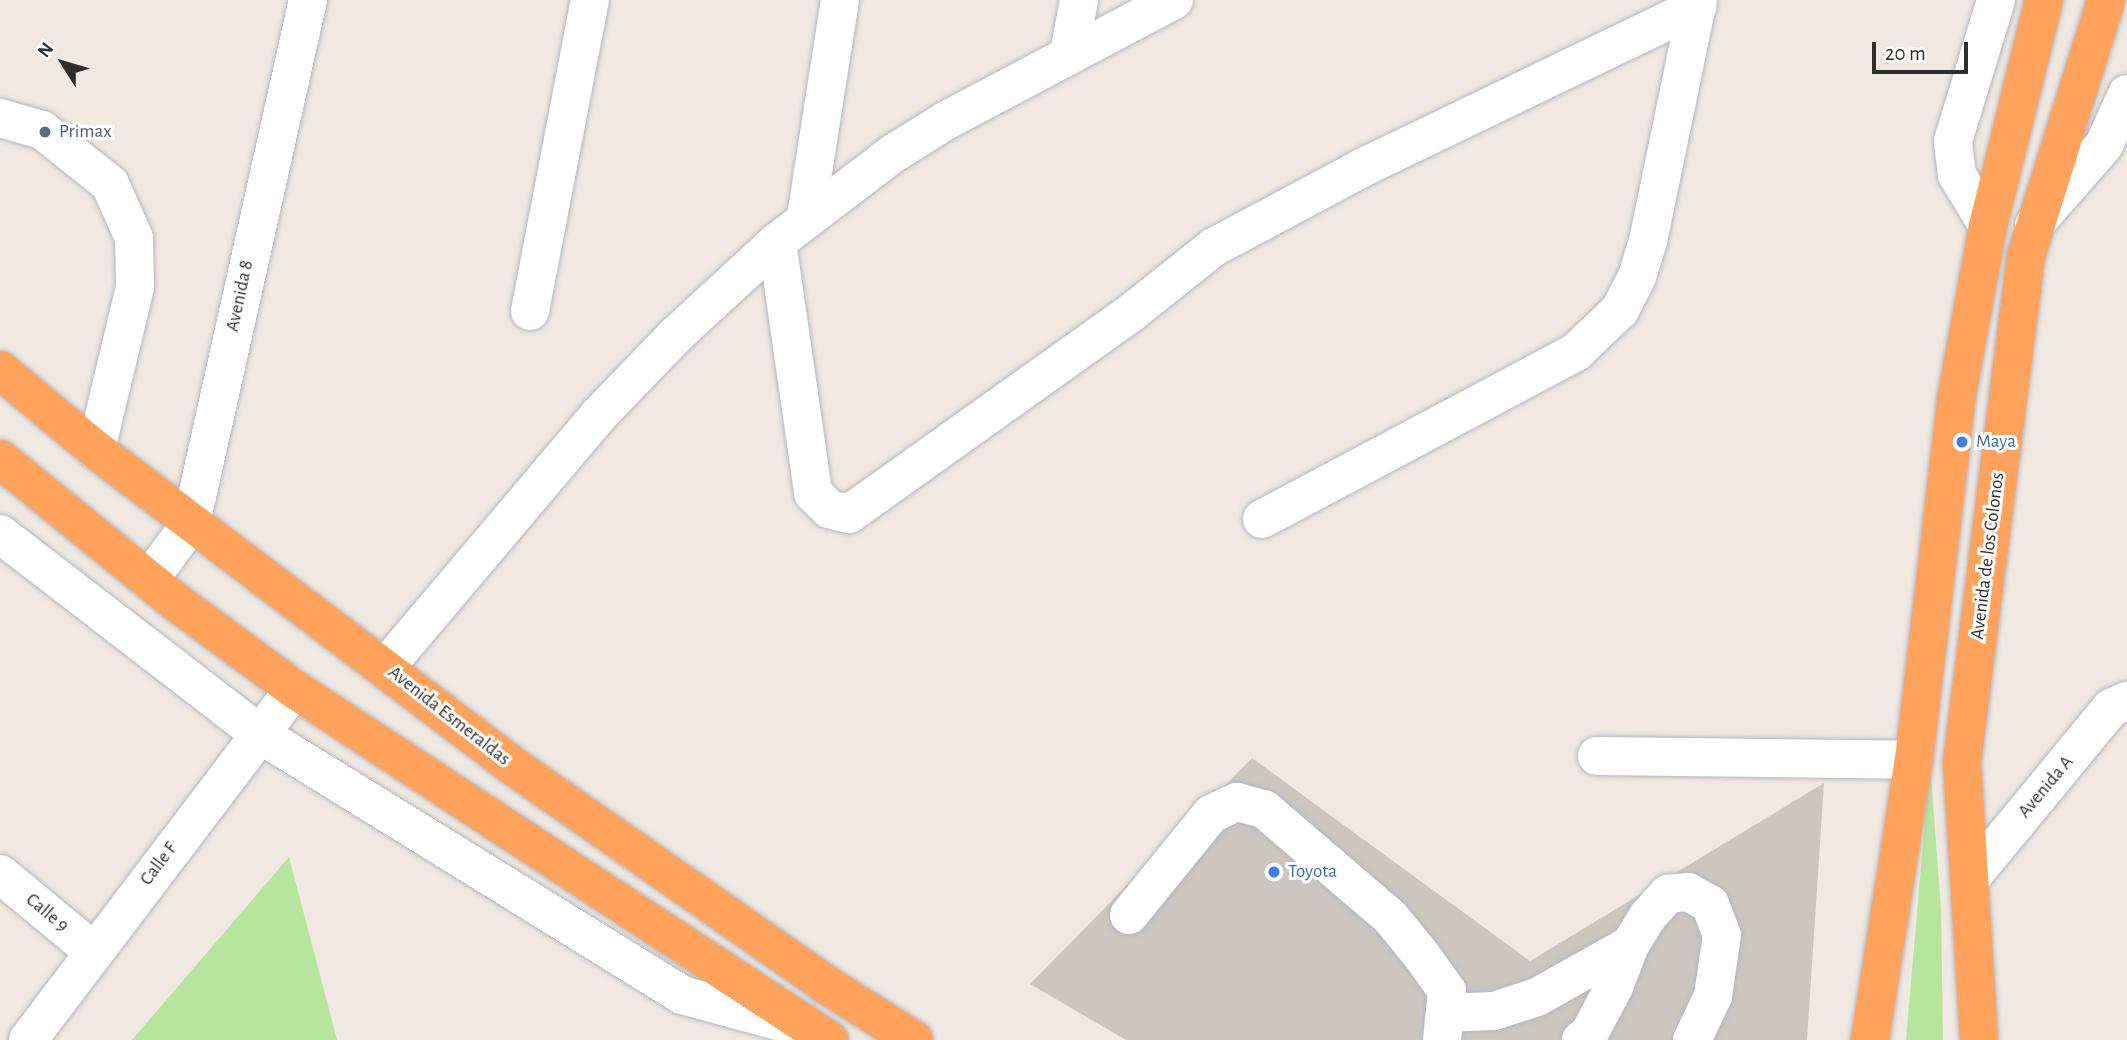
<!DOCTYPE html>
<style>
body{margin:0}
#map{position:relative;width:2127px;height:1040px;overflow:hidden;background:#efe9e1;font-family:"Alegreya Sans",sans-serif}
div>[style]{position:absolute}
.green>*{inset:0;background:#b6e59e}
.building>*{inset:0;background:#cbc7bf}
.roads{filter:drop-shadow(0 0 2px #b4b7c1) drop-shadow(0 0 2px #b4b7c1)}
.minor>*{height:38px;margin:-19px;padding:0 19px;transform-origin:19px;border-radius:19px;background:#fff}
.highway>*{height:38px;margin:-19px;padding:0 19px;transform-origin:19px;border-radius:19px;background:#ffa35c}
.dots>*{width:19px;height:19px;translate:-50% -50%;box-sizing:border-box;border:4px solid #fff;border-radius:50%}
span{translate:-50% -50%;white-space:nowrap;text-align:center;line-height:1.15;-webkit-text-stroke:6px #fff;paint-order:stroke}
.service-label{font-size:19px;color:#4e5e75}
.left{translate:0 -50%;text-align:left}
.street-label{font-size:19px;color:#2e2e2e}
.shop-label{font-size:19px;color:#366cbe}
.north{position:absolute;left:28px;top:28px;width:70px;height:70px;-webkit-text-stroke:5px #fff;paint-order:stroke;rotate:307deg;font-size:19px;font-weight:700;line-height:28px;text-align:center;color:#2e2e2e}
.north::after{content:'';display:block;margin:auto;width:24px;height:32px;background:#2e2e2e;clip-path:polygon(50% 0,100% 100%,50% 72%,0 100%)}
.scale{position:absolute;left:1872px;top:42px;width:96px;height:32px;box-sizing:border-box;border:4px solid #2e2e2e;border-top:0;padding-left:9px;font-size:21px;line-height:24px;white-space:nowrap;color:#2e2e2e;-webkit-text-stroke:5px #fff;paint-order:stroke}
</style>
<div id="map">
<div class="green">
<i style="clip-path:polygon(1930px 763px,1941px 910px,1943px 1040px,1906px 1040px)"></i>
<i style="clip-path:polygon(289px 857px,337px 1040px,132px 1040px)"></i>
</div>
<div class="building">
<i style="clip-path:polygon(1252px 758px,1530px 961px,1824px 783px,1807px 1040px,1126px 1040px,1030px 984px)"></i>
</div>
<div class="roads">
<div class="minor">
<i style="left:1069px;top:53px;width:54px;rotate:-79.3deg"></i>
<i style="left:0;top:118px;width:44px;rotate:15.9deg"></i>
<i style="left:42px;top:130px;width:87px;rotate:38.5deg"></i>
<i style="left:110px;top:184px;width:59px;rotate:66deg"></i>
<i style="left:134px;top:238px;width:49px;rotate:88.8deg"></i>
<i style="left:135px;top:287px;width:168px;rotate:103.5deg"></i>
<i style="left:806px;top:217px;width:220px;rotate:-81.1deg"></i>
<i style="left:2034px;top:225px;width:106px;rotate:-48.8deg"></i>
<i style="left:2104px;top:145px;width:56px;rotate:-65.7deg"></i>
<i style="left:1988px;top:226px;width:60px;rotate:-121.3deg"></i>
<i style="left:1957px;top:175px;width:34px;rotate:-97deg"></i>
<i style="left:1953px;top:141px;width:147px;rotate:-73deg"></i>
<i style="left:777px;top:242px;width:254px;rotate:81.8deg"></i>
<i style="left:813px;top:493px;width:23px;rotate:45deg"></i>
<i style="left:829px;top:509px;width:21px;rotate:14deg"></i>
<i style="left:849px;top:514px;width:348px;rotate:-35.5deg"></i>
<i style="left:1132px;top:312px;width:105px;rotate:-38.4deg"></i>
<i style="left:1214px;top:247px;width:168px;rotate:-28.1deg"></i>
<i style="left:1362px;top:168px;width:372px;rotate:-25.7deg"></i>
<i style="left:530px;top:311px;width:317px;rotate:-79.1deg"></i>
<i style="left:1262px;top:519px;width:356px;rotate:-28deg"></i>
<i style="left:1576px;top:352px;width:61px;rotate:-43.7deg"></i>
<i style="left:1620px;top:310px;width:37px;rotate:-63deg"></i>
<i style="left:1637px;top:277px;width:38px;rotate:-73deg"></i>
<i style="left:1648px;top:241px;width:246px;rotate:-78.3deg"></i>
<i style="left:0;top:534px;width:326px;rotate:37.6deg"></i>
<i style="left:258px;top:733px;width:498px;rotate:31.7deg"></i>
<i style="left:682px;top:995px;width:130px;rotate:15.2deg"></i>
<i style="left:149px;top:580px;width:71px;rotate:-53.6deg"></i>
<i style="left:191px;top:523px;width:536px;rotate:-77.39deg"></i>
<i style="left:385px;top:668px;width:331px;rotate:-49.8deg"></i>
<i style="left:599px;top:415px;width:110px;rotate:-46.1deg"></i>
<i style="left:675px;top:336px;width:139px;rotate:-42.7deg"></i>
<i style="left:777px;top:242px;width:147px;rotate:-37.3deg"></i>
<i style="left:894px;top:153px;width:62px;rotate:-31.9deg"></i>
<i style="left:947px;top:120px;width:257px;rotate:-27.9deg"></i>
<i style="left:1597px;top:756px;width:317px;rotate:0.7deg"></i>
<i style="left:0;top:874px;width:121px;rotate:39.6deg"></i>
<i style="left:1970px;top:879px;width:222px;rotate:-50.5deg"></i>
<i style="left:2111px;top:708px;width:17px;rotate:-24deg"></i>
<i style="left:1129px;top:915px;width:130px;rotate:-50.9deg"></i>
<i style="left:1211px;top:814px;width:29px;rotate:-25deg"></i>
<i style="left:1237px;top:802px;width:28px;rotate:15deg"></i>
<i style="left:1264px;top:809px;width:167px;rotate:40.6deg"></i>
<i style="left:1391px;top:918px;width:49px;rotate:50.8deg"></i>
<i style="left:1422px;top:956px;width:43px;rotate:54.5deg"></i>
<i style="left:1447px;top:991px;width:49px;rotate:95.8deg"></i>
<i style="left:1445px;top:1013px;width:49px;rotate:-2.3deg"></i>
<i style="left:1494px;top:1011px;width:45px;rotate:-18deg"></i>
<i style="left:1537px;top:997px;width:107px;rotate:-29.2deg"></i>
<i style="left:28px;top:1040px;width:440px;rotate:-52.8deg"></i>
<i style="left:1581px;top:1040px;width:10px;rotate:-37deg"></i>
<i style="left:1589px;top:1034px;width:53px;rotate:-62deg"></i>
<i style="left:1614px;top:987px;width:45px;rotate:-69.1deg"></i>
<i style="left:1630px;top:945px;width:34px;rotate:-58deg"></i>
<i style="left:1648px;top:916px;width:30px;rotate:-48deg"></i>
<i style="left:1668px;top:894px;width:20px;rotate:-6deg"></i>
<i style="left:1688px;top:892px;width:25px;rotate:29deg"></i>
<i style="left:1710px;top:904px;width:33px;rotate:69deg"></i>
<i style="left:1722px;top:935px;width:62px;rotate:98.4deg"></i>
<i style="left:1713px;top:996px;width:49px;rotate:115.5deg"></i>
</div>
<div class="highway">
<i style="left:0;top:370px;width:125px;rotate:39.8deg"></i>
<i style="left:96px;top:450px;width:523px;rotate:37.15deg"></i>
<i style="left:513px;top:766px;width:381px;rotate:34.9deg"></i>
<i style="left:825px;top:984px;width:105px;rotate:32.2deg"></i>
<i style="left:0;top:459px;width:227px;rotate:39.1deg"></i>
<i style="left:176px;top:602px;width:147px;rotate:36.4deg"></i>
<i style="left:294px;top:689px;width:640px;rotate:33.27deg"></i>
<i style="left:1870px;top:1040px;width:283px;rotate:-81.1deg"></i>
<i style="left:1914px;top:760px;width:362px;rotate:-83.3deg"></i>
<i style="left:1956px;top:400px;width:177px;rotate:-79.6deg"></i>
<i style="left:1988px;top:226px;width:233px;rotate:-76.1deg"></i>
<i style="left:1979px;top:1040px;width:279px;rotate:-93.5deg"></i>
<i style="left:1962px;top:762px;width:510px;rotate:-82.79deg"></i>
<i style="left:2026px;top:256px;width:268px;rotate:-72.6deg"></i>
</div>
</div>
<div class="dots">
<i style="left:45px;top:132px;background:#5c6f8a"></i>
<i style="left:1962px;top:442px;background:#3f7fe0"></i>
<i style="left:1274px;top:872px;background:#3f7fe0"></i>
</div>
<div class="service-label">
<span class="left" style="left:59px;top:132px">Primax</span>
</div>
<div class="street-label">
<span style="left:240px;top:296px;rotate:-78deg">Avenida 8</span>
<span style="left:1988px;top:556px;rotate:-83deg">Avenida de los Colonos</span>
<span style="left:449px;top:716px;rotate:38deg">Avenida Esmeraldas</span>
<span style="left:2046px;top:787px;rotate:-50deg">Avenida A</span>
<span style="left:159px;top:864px;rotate:-53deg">Calle F</span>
<span style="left:47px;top:913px;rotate:40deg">Calle 9</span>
</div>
<div class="shop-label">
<span class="left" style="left:1976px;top:442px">Maya</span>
<span class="left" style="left:1288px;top:872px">Toyota</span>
</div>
<div class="north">N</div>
<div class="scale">20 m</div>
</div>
